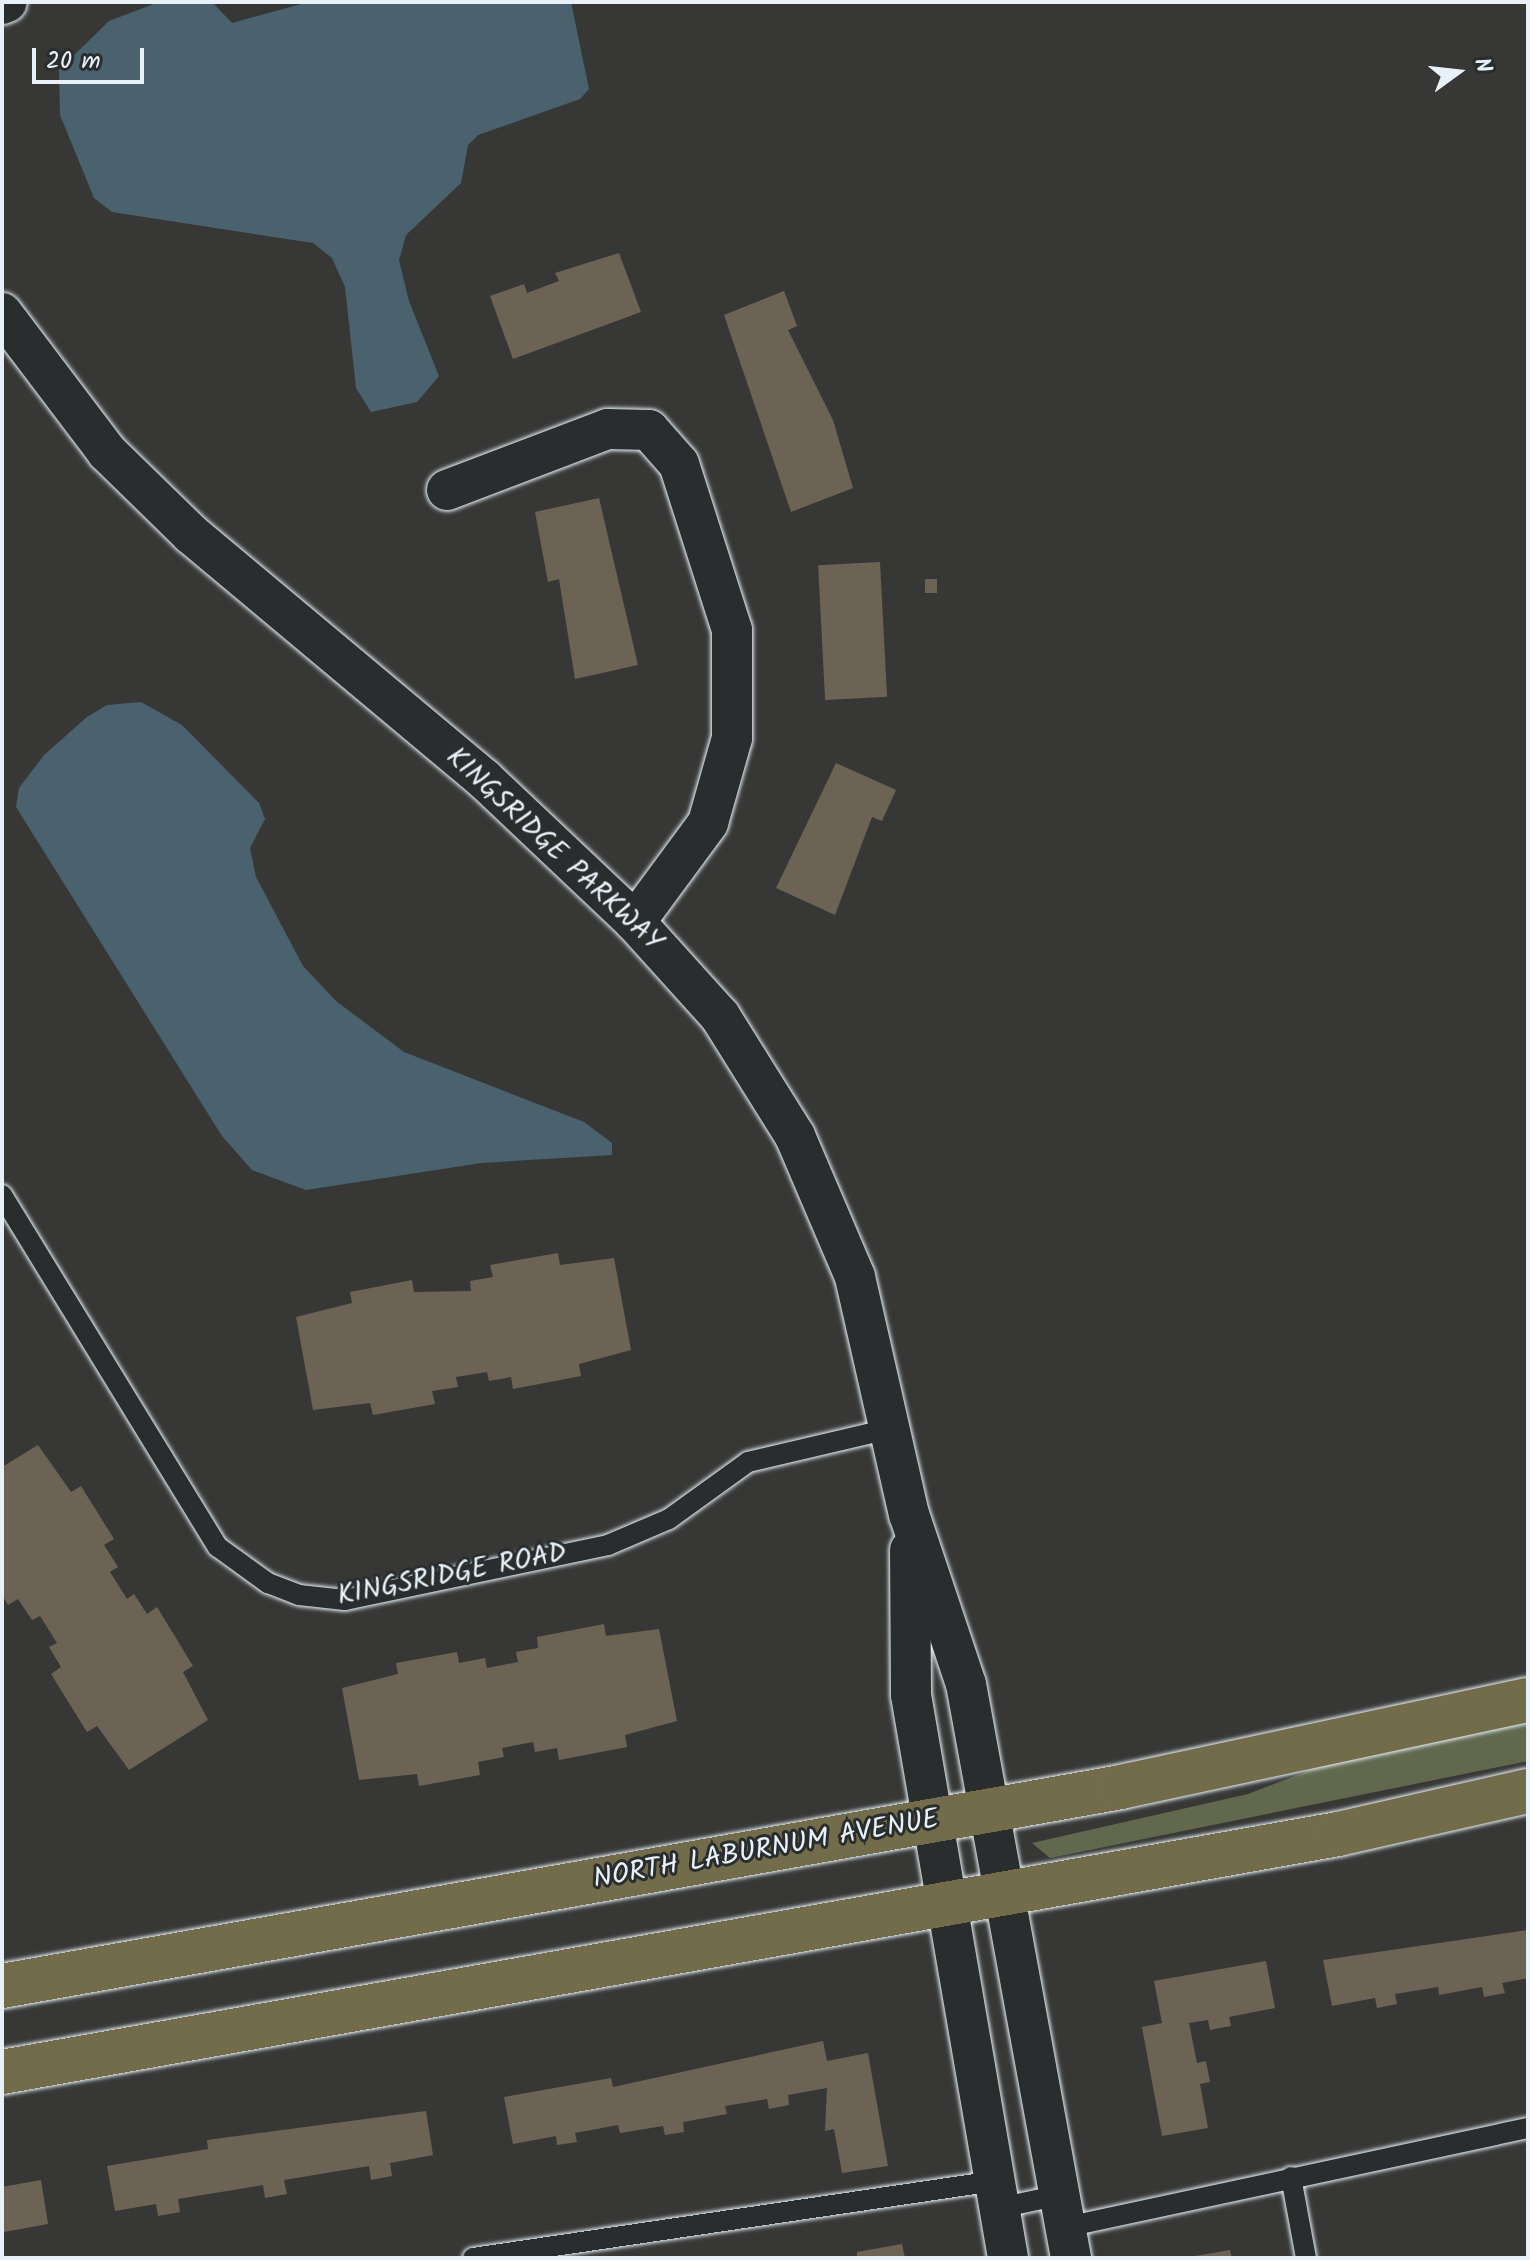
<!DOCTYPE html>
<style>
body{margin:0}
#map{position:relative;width:1530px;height:2260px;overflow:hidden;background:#373836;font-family:Kalam,sans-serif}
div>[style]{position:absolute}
.green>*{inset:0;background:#61684e}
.water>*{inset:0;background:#4a626e}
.building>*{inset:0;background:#6d6354;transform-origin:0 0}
.roads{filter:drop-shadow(0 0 2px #e8f1f8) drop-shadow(0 0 2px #e8f1f8)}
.lane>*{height:20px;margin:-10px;padding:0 10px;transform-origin:10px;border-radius:10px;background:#2a2d2e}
.street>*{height:40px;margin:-20px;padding:0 20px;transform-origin:20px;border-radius:20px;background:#2a2d2e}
.primary>*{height:44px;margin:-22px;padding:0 22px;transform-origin:22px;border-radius:22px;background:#736c4b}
span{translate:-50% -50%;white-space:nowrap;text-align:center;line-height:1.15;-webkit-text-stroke:6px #2a2d2e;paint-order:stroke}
.street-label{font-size:28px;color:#e8f1f8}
.frame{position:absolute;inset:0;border:4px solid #e8f1f8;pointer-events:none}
.north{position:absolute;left:1418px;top:32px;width:80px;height:80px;-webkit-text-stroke:6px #2a2d2e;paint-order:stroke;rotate:75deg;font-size:22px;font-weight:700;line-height:32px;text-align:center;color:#e8f1f8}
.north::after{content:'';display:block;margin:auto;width:28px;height:36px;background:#e8f1f8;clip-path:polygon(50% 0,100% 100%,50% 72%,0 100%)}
.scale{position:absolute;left:32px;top:48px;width:112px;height:36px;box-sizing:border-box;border:4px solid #e8f1f8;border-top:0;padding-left:10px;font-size:24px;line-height:28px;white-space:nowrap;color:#e8f1f8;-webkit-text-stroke:6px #2a2d2e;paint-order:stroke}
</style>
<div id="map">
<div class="green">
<i style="clip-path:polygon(1528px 1714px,1528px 1761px,1050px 1858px,1032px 1843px,1248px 1794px,1324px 1765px)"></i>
</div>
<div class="water">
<i style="clip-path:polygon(159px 2px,212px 2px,232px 23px,308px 2px,571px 2px,589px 89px,580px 99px,478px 135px,468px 145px,461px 183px,406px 235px,399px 260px,409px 301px,439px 376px,417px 402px,371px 412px,356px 388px,345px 287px,332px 258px,313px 243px,112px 212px,94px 198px,60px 115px,59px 70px,109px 21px)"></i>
<i style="clip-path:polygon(141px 702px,182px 725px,259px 803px,265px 819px,250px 848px,256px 877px,303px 966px,336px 1001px,404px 1052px,584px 1122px,612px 1143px,612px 1155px,481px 1163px,306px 1190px,252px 1170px,222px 1136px,16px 807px,19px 788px,44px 755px,87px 717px,107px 705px)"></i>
</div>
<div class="building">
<i style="clip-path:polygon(619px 253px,641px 312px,513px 359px,490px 296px,524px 284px,527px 293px,559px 281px,555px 273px)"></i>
<i style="clip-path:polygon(784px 291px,797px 326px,788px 330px,833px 420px,853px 488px,791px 512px,724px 315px)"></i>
<i style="clip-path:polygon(599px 498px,638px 665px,575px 679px,559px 579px,548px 582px,535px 512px)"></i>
<i style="left:880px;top:562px;width:135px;height:62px;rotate:87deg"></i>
<i style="left:925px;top:579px;width:12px;height:14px"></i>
<i style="clip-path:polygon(836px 763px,896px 790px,882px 821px,872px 817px,835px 915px,776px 888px)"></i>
<i style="clip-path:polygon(558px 1253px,560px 1265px,614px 1258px,631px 1350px,579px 1364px,581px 1376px,513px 1389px,511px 1377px,489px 1381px,487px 1372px,456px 1377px,458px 1387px,432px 1391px,435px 1404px,373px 1415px,370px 1403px,313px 1410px,296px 1317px,352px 1303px,350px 1292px,412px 1280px,414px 1292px,471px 1291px,470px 1281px,493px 1277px,490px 1265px)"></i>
<i style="clip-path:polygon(38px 1445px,71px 1492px,81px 1486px,114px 1539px,104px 1545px,118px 1567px,110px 1572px,127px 1599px,134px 1594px,147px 1614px,157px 1607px,193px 1666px,183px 1672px,208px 1720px,129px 1770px,97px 1726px,87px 1732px,51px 1674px,61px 1667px,49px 1647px,57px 1643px,40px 1616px,32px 1620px,18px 1599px,8px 1605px,2px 1595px,2px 1467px)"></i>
<i style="clip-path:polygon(604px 1624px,606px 1636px,659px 1629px,677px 1721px,625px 1735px,627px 1747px,559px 1760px,557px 1748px,535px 1752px,533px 1742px,502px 1748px,504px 1757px,478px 1762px,480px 1775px,419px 1786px,417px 1774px,359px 1780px,342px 1688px,398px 1674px,396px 1663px,457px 1652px,459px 1663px,485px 1658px,487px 1668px,518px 1662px,516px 1652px,538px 1648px,537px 1637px)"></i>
<i style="clip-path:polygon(1528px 1930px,1528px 1978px,1502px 1983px,1505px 1993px,1484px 1997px,1482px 1987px,1439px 1995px,1438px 1987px,1395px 1994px,1397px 2004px,1377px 2008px,1375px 1998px,1332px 2006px,1323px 1960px)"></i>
<i style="clip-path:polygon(1266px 1961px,1275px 2008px,1229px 2017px,1231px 2026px,1210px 2030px,1208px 2020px,1189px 2023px,1197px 2063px,1206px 2061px,1210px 2082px,1200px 2084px,1208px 2128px,1162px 2136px,1142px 2027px,1162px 2023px,1154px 1981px)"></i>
<i style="clip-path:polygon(823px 2041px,827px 2061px,868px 2053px,888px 2166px,842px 2173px,834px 2129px,825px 2131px,827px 2088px,788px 2095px,789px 2105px,769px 2109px,767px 2099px,725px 2106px,727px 2114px,683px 2122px,684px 2132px,665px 2135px,663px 2126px,620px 2133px,618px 2125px,575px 2133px,577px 2142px,557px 2145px,556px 2136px,513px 2144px,504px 2097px,611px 2078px,613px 2087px)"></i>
<i style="clip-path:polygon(426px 2111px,433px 2155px,390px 2163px,392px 2176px,371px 2180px,369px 2166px,284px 2180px,287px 2194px,265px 2198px,263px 2185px,178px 2199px,180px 2212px,158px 2216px,156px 2204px,115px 2211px,107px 2166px,208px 2149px,207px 2140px)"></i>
<i style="clip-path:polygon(41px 2180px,48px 2224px,4px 2232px,2px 2246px,2px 2187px)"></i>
<i style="clip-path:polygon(902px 2244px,905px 2258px,857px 2258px,857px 2252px)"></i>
<i style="clip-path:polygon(1230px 2250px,1232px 2258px,1195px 2258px,1195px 2256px)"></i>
</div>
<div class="roads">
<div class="lane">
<i style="left:2px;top:1195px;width:413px;rotate:58.5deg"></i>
<i style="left:218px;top:1547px;width:62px;rotate:35.8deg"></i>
<i style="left:268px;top:1583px;width:33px;rotate:21deg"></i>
<i style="left:299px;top:1595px;width:46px;rotate:6.2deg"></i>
<i style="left:345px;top:1600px;width:269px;rotate:-11.8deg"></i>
<i style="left:608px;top:1545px;width:66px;rotate:-23.1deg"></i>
<i style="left:669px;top:1519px;width:97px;rotate:-35.8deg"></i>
<i style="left:748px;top:1462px;width:149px;rotate:-13.2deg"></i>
<i style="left:1291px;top:2177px;width:82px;rotate:79.5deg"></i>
<i style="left:999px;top:2208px;width:62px;rotate:-12deg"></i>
<i style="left:1066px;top:2227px;width:472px;rotate:-12.1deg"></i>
<i style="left:473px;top:2258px;width:528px;rotate:-8.39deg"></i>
</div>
<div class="street">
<i style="left:2px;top:4px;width:5px;rotate:-22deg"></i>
<i style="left:2px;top:313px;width:174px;rotate:52.9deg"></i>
<i style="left:107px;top:452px;width:117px;rotate:44.3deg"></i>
<i style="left:191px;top:534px;width:382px;rotate:39.9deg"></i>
<i style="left:484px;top:779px;width:208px;rotate:43.4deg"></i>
<i style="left:635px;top:922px;width:127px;rotate:47.9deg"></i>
<i style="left:720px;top:1016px;width:142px;rotate:58deg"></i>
<i style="left:795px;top:1136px;width:153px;rotate:66.9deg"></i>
<i style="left:855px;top:1277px;width:243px;rotate:77.2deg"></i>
<i style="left:909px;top:1514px;width:179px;rotate:71.5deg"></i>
<i style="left:966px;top:1684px;width:584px;rotate:79.63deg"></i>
<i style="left:447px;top:490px;width:172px;rotate:-20.8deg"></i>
<i style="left:608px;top:429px;width:41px;rotate:1.4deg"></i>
<i style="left:649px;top:430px;width:45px;rotate:48.6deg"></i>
<i style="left:679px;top:464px;width:174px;rotate:72.3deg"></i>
<i style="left:732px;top:630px;width:108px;rotate:90deg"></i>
<i style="left:732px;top:738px;width:88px;rotate:105.8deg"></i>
<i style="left:708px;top:823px;width:123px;rotate:126.4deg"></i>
<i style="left:910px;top:1550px;width:145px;rotate:89.6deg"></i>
<i style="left:911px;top:1695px;width:571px;rotate:80.22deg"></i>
</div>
<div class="primary">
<i style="left:2px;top:1986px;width:1137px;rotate:-10.08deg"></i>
<i style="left:1121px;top:1787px;width:416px;rotate:-12.1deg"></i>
<i style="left:2px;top:2072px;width:1357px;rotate:-10.1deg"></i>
<i style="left:1338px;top:1834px;width:195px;rotate:-12.8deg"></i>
</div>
</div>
<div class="street-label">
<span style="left:554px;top:850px;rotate:43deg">KINGSRIDGE PARKWAY</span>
<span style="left:452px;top:1575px;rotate:-11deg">KINGSRIDGE ROAD</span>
<span style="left:766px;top:1850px;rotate:-10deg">NORTH LABURNUM AVENUE</span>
</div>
<div class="frame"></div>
<div class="north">N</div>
<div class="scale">20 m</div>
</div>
